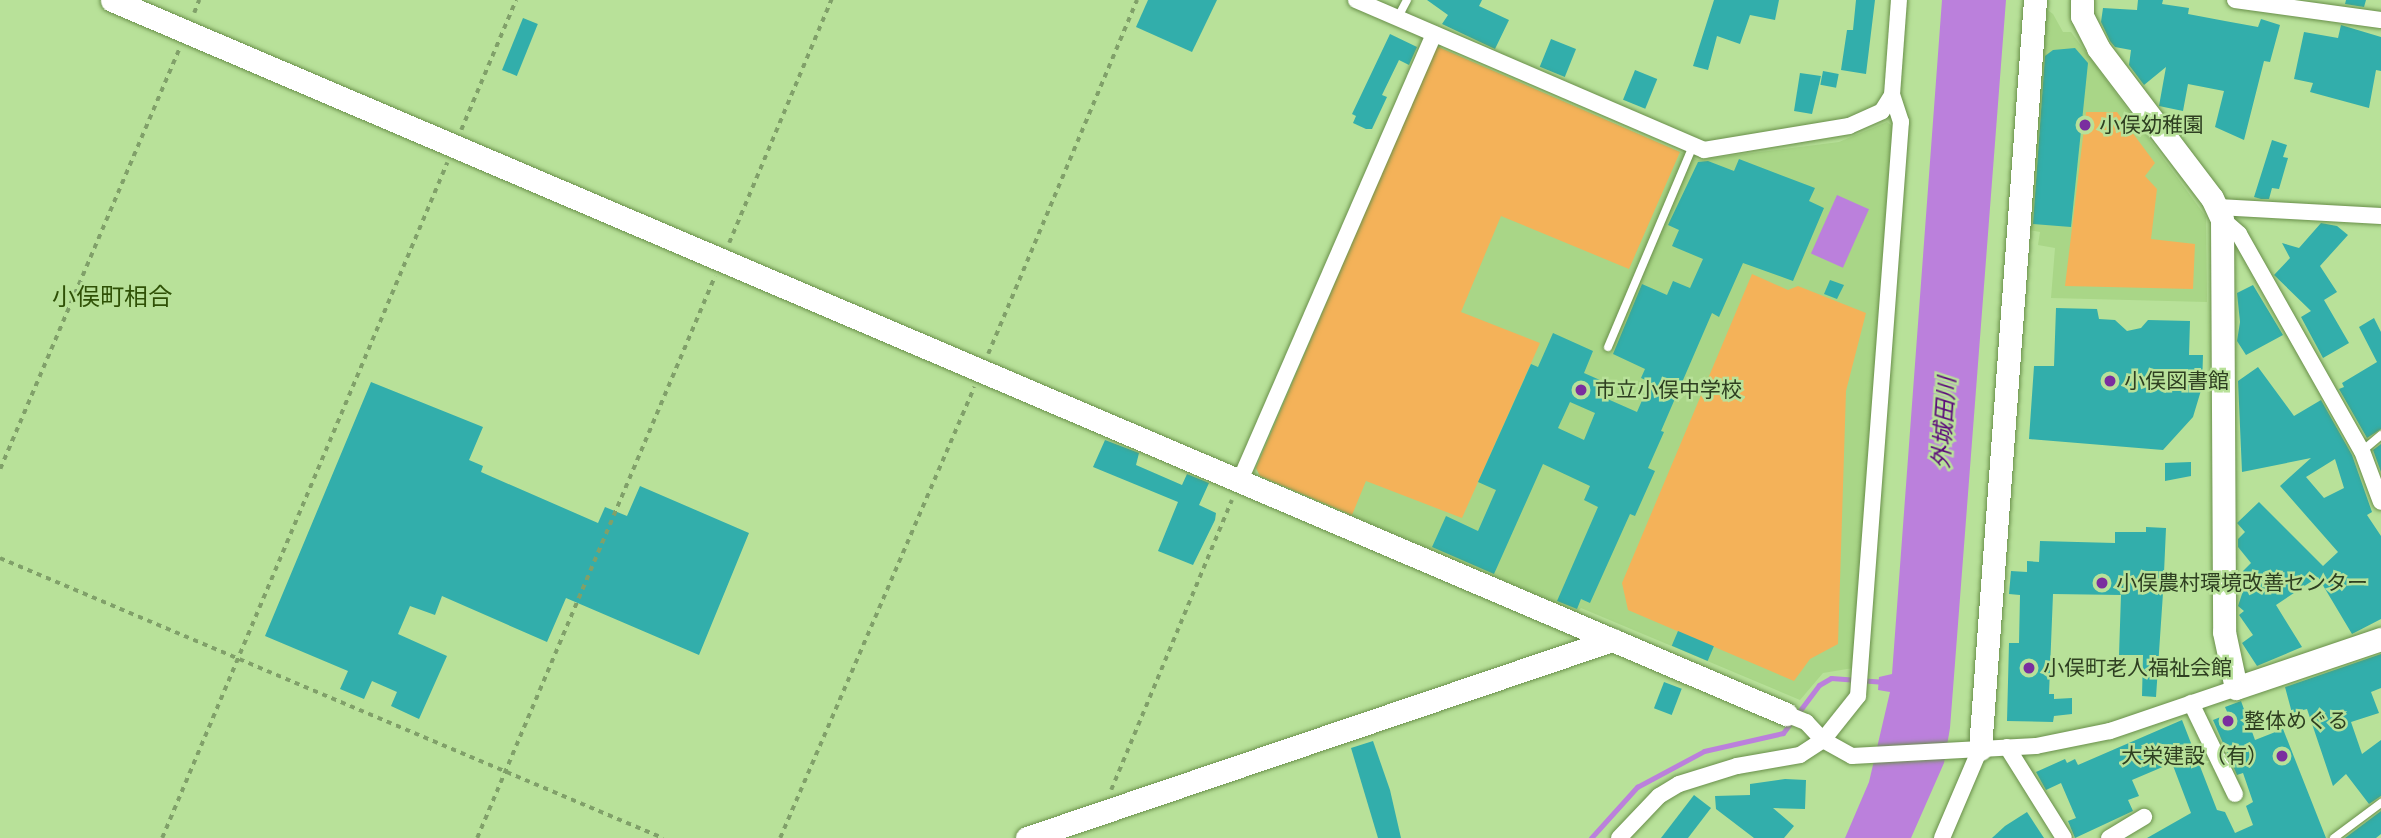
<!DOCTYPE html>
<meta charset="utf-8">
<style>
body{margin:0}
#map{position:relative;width:2381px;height:838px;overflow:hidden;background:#b8e199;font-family:"Nunito Sans","Noto Sans JP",sans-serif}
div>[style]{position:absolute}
.built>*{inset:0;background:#a9d687}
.green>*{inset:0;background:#f4b259}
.water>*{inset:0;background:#bb80dc;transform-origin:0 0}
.stream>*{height:5px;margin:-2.5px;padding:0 2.5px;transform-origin:2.5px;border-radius:2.5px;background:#bb80dc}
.building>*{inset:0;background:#32aeab;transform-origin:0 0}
.path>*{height:3.5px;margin-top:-1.75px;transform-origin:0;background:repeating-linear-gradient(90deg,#80a069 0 5px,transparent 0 10px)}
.roads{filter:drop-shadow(0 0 2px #698f4a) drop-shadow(0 0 2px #698f4a)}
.lane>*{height:8px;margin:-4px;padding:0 4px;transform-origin:4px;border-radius:4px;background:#fff}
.street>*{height:16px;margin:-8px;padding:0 8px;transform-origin:8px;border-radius:8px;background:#fff}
.secondary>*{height:23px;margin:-11.5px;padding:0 11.5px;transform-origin:11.5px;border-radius:11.5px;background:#fff}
.dots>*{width:19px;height:19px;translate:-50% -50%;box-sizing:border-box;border:4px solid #b8e199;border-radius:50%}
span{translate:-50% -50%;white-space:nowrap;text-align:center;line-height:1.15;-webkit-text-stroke:5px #b8e199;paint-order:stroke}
.poi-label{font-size:21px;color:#2e3f21}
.left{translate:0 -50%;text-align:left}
.right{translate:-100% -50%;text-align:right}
.water-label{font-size:23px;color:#5a067b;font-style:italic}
.quarter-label{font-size:24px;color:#2f5106}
</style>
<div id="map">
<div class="built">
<i style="clip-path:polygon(2042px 6px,2053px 14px,2063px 32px,2071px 32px,2206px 217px,2207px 302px,2051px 298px,2055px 248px,2038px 245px,2040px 232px,2024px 229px)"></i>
<i style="clip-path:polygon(1436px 46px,1698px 160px,1839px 142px,1887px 122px,1892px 126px,1853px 668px,1823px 673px,1800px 700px,1581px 608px,1577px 612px,1260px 476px,1256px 468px)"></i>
</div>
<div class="green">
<i style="clip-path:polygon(1436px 46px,1680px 152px,1629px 269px,1501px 216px,1461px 312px,1540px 343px,1462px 518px,1366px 481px,1352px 515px,1260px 476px,1256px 468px)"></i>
<i style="clip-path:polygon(2086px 112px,2117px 112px,2155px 163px,2145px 176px,2157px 189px,2151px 239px,2195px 244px,2193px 289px,2065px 286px)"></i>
<i style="clip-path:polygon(1752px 274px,1788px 290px,1798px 286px,1866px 313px,1846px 391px,1838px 644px,1810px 659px,1794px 681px,1628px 610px,1622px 583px)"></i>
</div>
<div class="water">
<i style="clip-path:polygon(1942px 0,2006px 0,1950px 728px,1944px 763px,1911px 838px,1845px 838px,1869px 782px,1890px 692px,1878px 690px,1879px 677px,1892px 674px)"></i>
<i style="left:1837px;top:195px;width:35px;height:64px;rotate:24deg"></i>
</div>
<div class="stream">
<i style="left:1591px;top:838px;width:69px;rotate:-48deg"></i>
<i style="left:1637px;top:787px;width:76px;rotate:-28.2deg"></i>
<i style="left:1704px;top:751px;width:81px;rotate:-12.8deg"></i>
<i style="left:1783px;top:733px;width:60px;rotate:-53.1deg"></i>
<i style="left:1819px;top:685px;width:14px;rotate:-30deg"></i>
<i style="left:1831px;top:678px;width:54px;rotate:4.2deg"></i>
</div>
<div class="building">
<i style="clip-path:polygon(1148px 0,1217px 0,1192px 52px,1136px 27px)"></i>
<i style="clip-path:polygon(1427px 0,1482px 0,1479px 6px,1509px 20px,1495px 49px,1442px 24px,1448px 15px)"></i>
<i style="clip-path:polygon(1714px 0,1779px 0,1775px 20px,1750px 15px,1740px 44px,1717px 36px,1708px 70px,1693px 66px)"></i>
<i style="clip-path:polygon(1856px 0,1875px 0,1866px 74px,1841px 70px,1847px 30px,1853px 30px)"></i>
<i style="clip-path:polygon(2138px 0,2163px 0,2162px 4px,2189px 8px,2188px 14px,2225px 21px,2258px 27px,2261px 19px,2280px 25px,2270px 62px,2264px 61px,2244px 140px,2215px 127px,2224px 91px,2188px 84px,2183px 111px,2159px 106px,2166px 67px,2144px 85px,2129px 65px,2131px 50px,2115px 47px,2110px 41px,2101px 22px,2103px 8px,2137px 10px)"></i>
<i style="clip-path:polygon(2346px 0,2366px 0,2364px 7px,2345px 4px)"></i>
<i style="left:523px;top:18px;width:16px;height:56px;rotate:22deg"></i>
<i style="clip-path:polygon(2341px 25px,2381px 37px,2381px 71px,2376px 70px,2369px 108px,2310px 92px,2313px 83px,2294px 79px,2304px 32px,2338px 38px)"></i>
<i style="clip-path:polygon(1390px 34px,1417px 47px,1409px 65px,1399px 60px,1382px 95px,1387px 97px,1372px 129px,1366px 129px,1353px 123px,1356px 116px,1352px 114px)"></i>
<i style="left:1551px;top:39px;width:27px;height:30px;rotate:22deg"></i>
<i style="clip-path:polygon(2075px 48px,2088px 63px,2071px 227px,2033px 224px,2045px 56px,2053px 50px)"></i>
<i style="left:1635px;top:70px;width:24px;height:32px;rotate:22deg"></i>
<i style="left:1823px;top:71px;width:16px;height:14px;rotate:11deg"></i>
<i style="clip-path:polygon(1800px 73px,1821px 76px,1812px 114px,1794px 111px)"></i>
<i style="clip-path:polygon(2272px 140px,2287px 145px,2283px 157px,2288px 158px,2279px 189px,2272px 188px,2269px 199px,2261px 199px,2254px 197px)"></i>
<i style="clip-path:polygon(evenodd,1739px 159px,1815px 188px,1809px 201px,1824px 208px,1793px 281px,1743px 263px,1719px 317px,1712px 313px,1661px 431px,1664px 432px,1648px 468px,1655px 471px,1635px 516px,1630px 514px,1590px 603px,1581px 599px,1577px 609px,1557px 601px,1598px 507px,1584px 500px,1590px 486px,1543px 464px,1494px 574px,1432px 547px,1446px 516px,1478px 531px,1496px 490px,1478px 482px,1531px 364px,1538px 367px,1553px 333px,1593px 351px,1584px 373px,1609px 384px,1603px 397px,1637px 412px,1650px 382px,1641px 378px,1645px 369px,1613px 354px,1642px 284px,1667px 295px,1673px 281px,1690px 288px,1703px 259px,1672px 246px,1679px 230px,1668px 225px,1698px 162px,1708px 161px,1734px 171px,1739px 159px,1570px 402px,1595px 413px,1584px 440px,1558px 428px,1570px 402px)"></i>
<i style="clip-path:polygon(2321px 223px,2337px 226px,2348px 235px,2320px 266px,2337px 292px,2324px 300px,2349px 343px,2323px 358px,2301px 317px,2311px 311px,2274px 275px,2290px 258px,2282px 243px,2299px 248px)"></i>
<i style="clip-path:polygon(1830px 280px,1844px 285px,1837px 299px,1824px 294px)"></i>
<i style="clip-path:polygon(2253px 285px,2283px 335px,2246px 355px,2237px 341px,2240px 322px,2237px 293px)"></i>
<i style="clip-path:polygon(2056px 308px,2097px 309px,2099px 319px,2115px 320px,2127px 331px,2141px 328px,2148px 320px,2190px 321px,2189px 355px,2203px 355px,2202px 387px,2193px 417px,2163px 450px,2029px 439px,2034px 366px,2054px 366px)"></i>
<i style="clip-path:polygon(2374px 318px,2381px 332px,2381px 429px,2367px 438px,2339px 389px,2344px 387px,2342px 383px,2377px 362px,2359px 327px)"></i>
<i style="clip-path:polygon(evenodd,2258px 367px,2294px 416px,2321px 400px,2352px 455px,2372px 512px,2367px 515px,2381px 536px,2381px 619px,2352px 634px,2318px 577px,2276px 605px,2302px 647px,2257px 666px,2242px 643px,2253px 635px,2239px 615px,2244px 611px,2238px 606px,2242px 594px,2238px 576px,2251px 563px,2238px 547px,2238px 539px,2245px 532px,2237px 523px,2259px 502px,2323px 566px,2338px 552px,2280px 486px,2311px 458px,2242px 472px,2238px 381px,2258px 367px,2335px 459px,2344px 488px,2324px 498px,2306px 477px,2335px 459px)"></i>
<i style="clip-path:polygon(371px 382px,483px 427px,469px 460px,483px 466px,481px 472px,598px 523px,605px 507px,627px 516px,640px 486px,749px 533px,699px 655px,566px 598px,547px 642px,442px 596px,435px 615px,410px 606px,398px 634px,447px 656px,419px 719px,391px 706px,397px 692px,372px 681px,364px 699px,340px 689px,348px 671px,265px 636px)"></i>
<i style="clip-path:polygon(1105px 440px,1139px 453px,1136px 465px,1182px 485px,1187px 474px,1209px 483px,1199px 505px,1216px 513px,1215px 520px,1193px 565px,1158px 551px,1178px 502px,1093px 467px)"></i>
<i style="clip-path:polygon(2381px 444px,2381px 472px,2373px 450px)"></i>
<i style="clip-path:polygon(2191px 462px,2191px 476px,2165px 481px,2165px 463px)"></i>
<i style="clip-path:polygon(2146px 527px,2166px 528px,2164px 573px,2175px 574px,2175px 593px,2163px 593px,2156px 697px,2142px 696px,2143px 655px,2119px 655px,2121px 595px,2053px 594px,2049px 694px,2054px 694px,2054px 699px,2072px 698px,2072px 714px,2054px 716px,2053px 722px,2007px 721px,2009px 643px,2019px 643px,2020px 595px,2009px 594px,2011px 571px,2027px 572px,2027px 561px,2039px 562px,2040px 541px,2115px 543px,2115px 532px,2146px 532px)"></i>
<i style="left:1678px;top:631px;width:39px;height:16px;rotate:23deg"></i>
<i style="clip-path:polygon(2381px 654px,2381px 688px,2371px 692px,2379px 713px,2351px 722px,2362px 754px,2381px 740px,2381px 796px,2369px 804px,2346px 774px,2333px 786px,2307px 709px,2292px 713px,2285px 687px)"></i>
<i style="left:1664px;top:682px;width:19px;height:28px;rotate:21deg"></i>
<i style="clip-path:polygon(2241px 701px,2255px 740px,2283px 729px,2326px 838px,2147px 838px,2191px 813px,2172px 763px,2132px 780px,2139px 796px,2128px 800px,2133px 811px,2075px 838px,2068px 821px,2076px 818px,2061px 783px,2046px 790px,2036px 772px,2065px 759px,2067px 763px,2075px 759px,2078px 765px,2182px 720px,2217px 810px,2225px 812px,2235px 833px,2253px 825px,2246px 806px,2253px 802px,2243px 773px,2237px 775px,2213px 720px,2228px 714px,2225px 707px)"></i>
<i style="clip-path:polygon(1373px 741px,1390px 790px,1401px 838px,1378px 838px,1351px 748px)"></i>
<i style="clip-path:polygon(1785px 779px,1806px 780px,1805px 809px,1773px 808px,1794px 826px,1784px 838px,1754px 838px,1716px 809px,1715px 796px,1750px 795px,1750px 784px)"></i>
<i style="clip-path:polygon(1694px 795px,1711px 808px,1688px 838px,1661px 838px)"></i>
<i style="clip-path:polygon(2381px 811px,2381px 834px,2376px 838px,2345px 838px)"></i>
<i style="clip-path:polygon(2027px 812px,2044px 838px,1992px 838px,2005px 826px)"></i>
</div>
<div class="path">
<i style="left:194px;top:13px;width:14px;rotate:-69deg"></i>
<i style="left:461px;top:130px;width:141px;rotate:-67.1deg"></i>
<i style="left:729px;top:243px;width:264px;rotate:-67.2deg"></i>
<i style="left:988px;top:354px;width:384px;rotate:-67.2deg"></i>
<i style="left:0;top:469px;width:457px;rotate:-66.9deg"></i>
<i style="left:0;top:558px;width:720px;rotate:22.9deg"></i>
<i style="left:1111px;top:790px;width:314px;rotate:-67.4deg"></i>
<i style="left:162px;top:838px;width:733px;rotate:-67.11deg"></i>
<i style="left:477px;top:838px;width:610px;rotate:-67.05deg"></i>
<i style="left:780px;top:838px;width:491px;rotate:-66.7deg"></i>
</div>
<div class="roads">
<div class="lane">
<i style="left:1398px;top:17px;width:19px;rotate:-62deg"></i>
<i style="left:1608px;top:347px;width:218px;rotate:-67.1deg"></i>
<i style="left:2362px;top:451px;width:25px;rotate:-40deg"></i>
<i style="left:2334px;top:838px;width:59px;rotate:-36.7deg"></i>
</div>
<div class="street">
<i style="left:1356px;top:0;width:379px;rotate:23.3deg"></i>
<i style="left:1704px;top:150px;width:147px;rotate:-9.4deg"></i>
<i style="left:1849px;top:126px;width:36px;rotate:-24deg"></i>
<i style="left:1882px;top:111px;width:19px;rotate:-58deg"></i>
<i style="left:1892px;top:95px;width:95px;rotate:-85.8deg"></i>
<i style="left:2235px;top:0;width:147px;rotate:7.8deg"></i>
<i style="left:2218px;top:207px;width:163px;rotate:3.2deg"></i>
<i style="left:2222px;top:219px;width:23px;rotate:41deg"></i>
<i style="left:2239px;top:234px;width:249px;rotate:60.5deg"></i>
<i style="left:2362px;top:451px;width:54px;rotate:69.6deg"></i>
<i style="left:1241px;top:478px;width:484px;rotate:-66.5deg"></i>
<i style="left:2191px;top:703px;width:101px;rotate:64.2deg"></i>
<i style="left:1786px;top:714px;width:22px;rotate:22deg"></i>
<i style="left:1806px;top:722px;width:25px;rotate:47deg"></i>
<i style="left:1823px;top:740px;width:33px;rotate:29deg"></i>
<i style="left:1852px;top:756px;width:184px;rotate:-3.1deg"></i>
<i style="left:2036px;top:746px;width:76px;rotate:-11.5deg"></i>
<i style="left:2110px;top:731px;width:133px;rotate:-18.8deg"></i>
<i style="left:2007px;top:747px;width:107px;rotate:57.9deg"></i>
<i style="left:1619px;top:838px;width:58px;rotate:-46.4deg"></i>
<i style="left:1659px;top:796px;width:23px;rotate:-31deg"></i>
<i style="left:1679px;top:784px;width:61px;rotate:-17.2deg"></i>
<i style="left:1737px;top:766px;width:64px;rotate:-9.9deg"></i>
<i style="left:1800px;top:755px;width:27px;rotate:-33deg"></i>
<i style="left:1823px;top:740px;width:56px;rotate:-51.5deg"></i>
<i style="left:1858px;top:696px;width:576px;rotate:-85.72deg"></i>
<i style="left:1901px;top:122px;width:28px;rotate:-108deg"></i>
<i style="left:1942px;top:838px;width:97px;rotate:-66.9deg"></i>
<i style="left:2109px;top:838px;width:41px;rotate:-31deg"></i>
</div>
<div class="secondary">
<i style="left:112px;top:0;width:1820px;rotate:23.1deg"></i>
<i style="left:2082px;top:0;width:16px;rotate:90deg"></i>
<i style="left:2082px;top:16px;width:36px;rotate:63deg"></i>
<i style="left:2098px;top:48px;width:188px;rotate:52.8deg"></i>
<i style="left:2212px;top:198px;width:23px;rotate:65deg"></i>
<i style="left:2222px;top:219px;width:413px;rotate:89.7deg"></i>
<i style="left:2224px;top:632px;width:57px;rotate:77.9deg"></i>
<i style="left:2236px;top:688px;width:153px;rotate:-18.7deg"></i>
<i style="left:1980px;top:749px;width:751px;rotate:-85.8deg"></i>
<i style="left:1027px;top:838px;width:618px;rotate:-18.7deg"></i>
</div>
</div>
<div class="dots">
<i style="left:2085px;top:125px;background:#7a2e9f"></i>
<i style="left:2110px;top:381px;background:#7a2e9f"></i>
<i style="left:1581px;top:390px;background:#7a2e9f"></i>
<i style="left:2102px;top:583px;background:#7a2e9f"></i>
<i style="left:2029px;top:668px;background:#7a2e9f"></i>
<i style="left:2228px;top:721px;background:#7a2e9f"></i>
<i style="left:2282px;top:756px;background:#7a2e9f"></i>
</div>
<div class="poi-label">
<span class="left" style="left:2099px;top:125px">小俣幼稚園</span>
<span class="left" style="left:2124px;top:381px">小俣図書館</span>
<span class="left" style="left:1595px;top:390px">市立小俣中学校</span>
<span class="left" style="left:2116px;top:583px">小俣農村環境改善センター</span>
<span class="left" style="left:2043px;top:668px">小俣町老人福祉会館</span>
<span class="left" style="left:2244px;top:721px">整体めぐる</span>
<span class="right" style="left:2268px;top:756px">大栄建設（有）</span>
</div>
<div class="water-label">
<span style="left:1945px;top:423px;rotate:-86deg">外城田川</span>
</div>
<div class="quarter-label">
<span style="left:112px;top:298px">小俣町相合</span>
</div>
</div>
